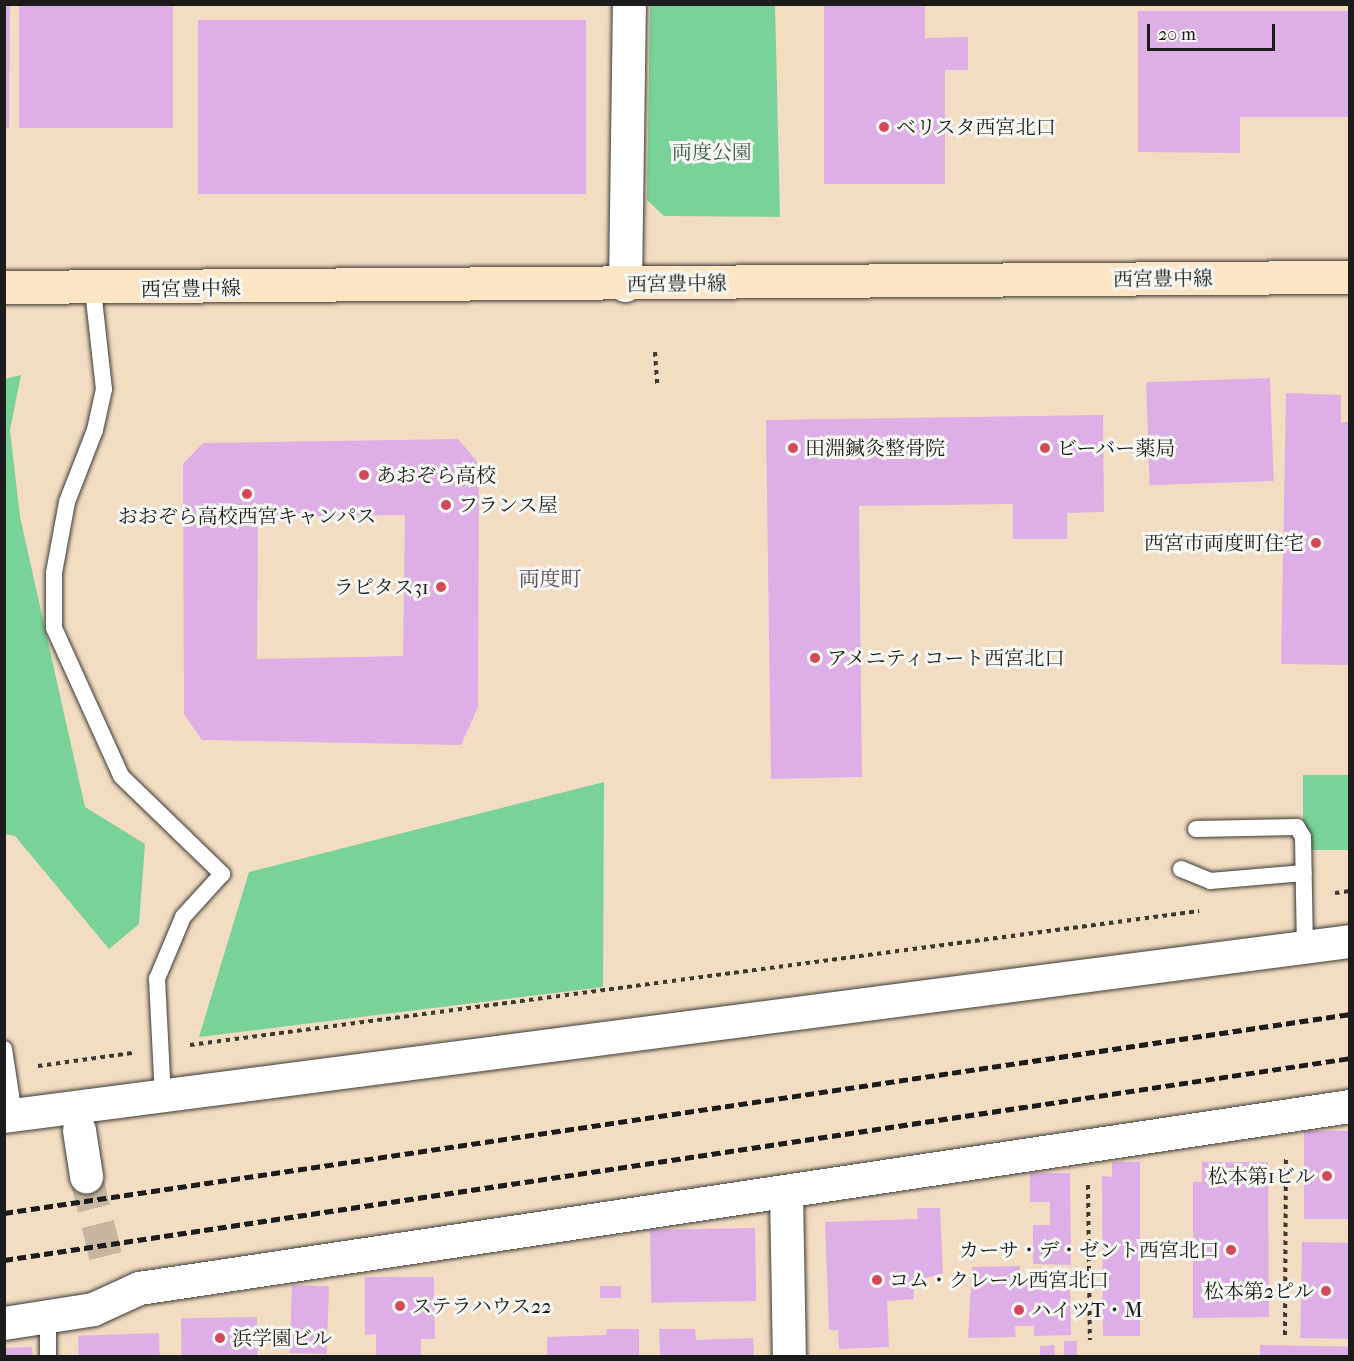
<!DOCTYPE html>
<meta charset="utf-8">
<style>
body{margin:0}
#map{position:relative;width:1354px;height:1361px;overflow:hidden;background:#f3ddc2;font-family:"IM FELL French Canon","Noto Serif JP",serif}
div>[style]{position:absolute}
.green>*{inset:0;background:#79d298;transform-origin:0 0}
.building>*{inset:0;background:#deafe7;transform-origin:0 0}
.street-tunnel>*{height:33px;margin-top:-16.5px;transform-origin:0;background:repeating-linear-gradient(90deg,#c8b6a1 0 33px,transparent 0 49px)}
.path>*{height:4px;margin-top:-2px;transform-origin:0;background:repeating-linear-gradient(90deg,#3c3935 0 4.5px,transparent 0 9px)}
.roads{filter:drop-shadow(0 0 2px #3c3935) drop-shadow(0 0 2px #3c3935)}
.lane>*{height:16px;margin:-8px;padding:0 8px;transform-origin:8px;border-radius:8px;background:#fff}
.street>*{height:33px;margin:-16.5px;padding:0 16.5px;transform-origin:16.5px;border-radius:16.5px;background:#fff}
.secondary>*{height:33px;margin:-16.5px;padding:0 16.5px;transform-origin:16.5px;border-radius:16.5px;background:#fce5c4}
.rail>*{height:4.5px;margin-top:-2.25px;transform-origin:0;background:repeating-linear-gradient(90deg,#1c1c1c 0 9px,transparent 0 13.5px)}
.dots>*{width:16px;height:16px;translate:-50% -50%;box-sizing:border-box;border:3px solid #f6f6f2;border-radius:50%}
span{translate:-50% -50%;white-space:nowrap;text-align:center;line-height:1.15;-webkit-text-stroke:6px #f6f6f2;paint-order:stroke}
.poi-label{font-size:20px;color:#1c1c1c}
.left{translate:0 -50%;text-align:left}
.right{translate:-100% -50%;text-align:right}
.park-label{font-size:20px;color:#3d5c47}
.street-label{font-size:20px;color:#1c1c1c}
.neighbourhood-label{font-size:21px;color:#604f63}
.frame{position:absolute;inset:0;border:6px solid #1c1c1c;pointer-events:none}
.scale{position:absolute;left:1147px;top:24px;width:128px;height:27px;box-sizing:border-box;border:3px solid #1c1c1c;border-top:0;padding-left:8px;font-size:18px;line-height:21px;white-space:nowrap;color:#1c1c1c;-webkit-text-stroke:4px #f6f6f2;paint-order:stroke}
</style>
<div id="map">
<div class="green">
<i style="clip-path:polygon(650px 5px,775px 5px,780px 217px,664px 216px,647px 200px)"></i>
<i style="clip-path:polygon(21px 375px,10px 430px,20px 517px,85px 807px,145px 844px,139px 924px,109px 949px,15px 836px,5px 834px,4px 379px)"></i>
<i style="left:1349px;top:775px;width:75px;height:46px;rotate:90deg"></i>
<i style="clip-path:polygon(604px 782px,603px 987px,199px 1037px,249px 872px)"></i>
</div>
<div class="building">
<i style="clip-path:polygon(4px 4px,10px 4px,9px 128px,4px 128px)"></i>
<i style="left:19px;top:4px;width:154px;height:124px"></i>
<i style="clip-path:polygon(824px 4px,925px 4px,925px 38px,968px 37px,968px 70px,945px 70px,945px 184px,824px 184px)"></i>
<i style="clip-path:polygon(1138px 11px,1350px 11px,1350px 117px,1240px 117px,1240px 153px,1138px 152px)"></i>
<i style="left:586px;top:20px;width:174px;height:388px;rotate:90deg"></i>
<i style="left:1270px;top:378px;width:103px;height:124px;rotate:88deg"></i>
<i style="clip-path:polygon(1286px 393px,1341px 395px,1341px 422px,1350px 422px,1350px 665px,1281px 664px)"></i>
<i style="clip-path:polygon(1103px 415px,1104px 512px,1067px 513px,1067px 539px,1013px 539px,1013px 504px,859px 506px,862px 777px,771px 779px,766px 420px)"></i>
<i style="clip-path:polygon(evenodd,458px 439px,479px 464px,478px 707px,461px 745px,202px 740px,184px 714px,183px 464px,203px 443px,458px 439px,405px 515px,403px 656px,257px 659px,258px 517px,405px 515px)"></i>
<i style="left:1350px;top:1131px;width:88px;height:46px;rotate:90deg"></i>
<i style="clip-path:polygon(1112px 1162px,1140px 1162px,1140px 1336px,1103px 1336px,1102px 1176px,1112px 1177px)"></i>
<i style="clip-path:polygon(1202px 1162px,1268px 1162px,1269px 1317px,1193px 1318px,1193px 1182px,1202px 1182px)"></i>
<i style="clip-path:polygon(1030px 1173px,1070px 1173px,1071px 1265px,1033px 1264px,1033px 1225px,1050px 1225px,1050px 1202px,1030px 1202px)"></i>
<i style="clip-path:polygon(917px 1208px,940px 1208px,943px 1273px,913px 1282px,914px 1299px,887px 1301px,889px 1347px,839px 1349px,838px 1330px,829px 1330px,825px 1222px,918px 1219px)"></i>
<i style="left:755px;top:1228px;width:73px;height:105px;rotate:89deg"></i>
<i style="left:1302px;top:1242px;width:48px;height:96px;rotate:1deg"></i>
<i style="clip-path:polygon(1020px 1266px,1020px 1285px,1070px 1284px,1071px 1335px,1034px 1336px,1034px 1326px,1015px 1326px,1016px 1337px,968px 1338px,972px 1267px)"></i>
<i style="clip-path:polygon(365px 1277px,434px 1277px,435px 1339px,421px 1339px,421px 1356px,376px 1356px,376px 1334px,365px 1335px)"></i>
<i style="left:292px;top:1285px;width:37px;height:68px;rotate:2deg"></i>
<i style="left:600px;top:1286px;width:21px;height:12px"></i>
<i style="left:257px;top:1317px;width:39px;height:76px;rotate:89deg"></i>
<i style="clip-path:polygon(607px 1329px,639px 1329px,639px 1356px,547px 1356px,547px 1337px,606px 1335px)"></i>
<i style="clip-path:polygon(659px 1329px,695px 1329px,696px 1340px,753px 1338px,754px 1356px,660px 1356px)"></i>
<i style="left:159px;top:1333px;width:23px;height:81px;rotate:88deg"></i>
<i style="left:1064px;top:1341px;width:13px;height:15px"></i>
<i style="clip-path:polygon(1054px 1345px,1055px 1356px,1040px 1356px,1040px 1346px)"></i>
<i style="left:1260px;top:1345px;width:90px;height:11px;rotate:1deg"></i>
<i style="clip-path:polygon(32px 1347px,33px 1356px,4px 1356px,4px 1348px)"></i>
</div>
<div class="street-tunnel">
<i style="left:86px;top:1176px;width:88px;rotate:76.1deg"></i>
</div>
<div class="path">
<i style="left:655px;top:352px;width:32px;rotate:86deg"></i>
<i style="left:1335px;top:893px;width:15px;rotate:-8deg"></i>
<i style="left:190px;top:1045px;width:1018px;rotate:-7.56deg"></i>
<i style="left:38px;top:1066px;width:95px;rotate:-7.9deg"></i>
<i style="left:1088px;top:1185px;width:155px;rotate:89.3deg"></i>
<i style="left:1285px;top:1335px;width:180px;rotate:-89.7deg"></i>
</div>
<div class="roads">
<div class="lane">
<i style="left:93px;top:290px;width:100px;rotate:83.7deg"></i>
<i style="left:104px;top:389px;width:42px;rotate:102.4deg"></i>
<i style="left:95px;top:430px;width:77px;rotate:111.3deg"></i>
<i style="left:67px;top:502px;width:72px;rotate:100.4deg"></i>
<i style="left:54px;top:573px;width:55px;rotate:90deg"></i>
<i style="left:54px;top:628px;width:162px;rotate:65.6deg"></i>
<i style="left:121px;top:776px;width:141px;rotate:44.1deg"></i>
<i style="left:222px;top:874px;width:58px;rotate:132.2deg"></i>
<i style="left:183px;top:917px;width:67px;rotate:112.8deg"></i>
<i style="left:157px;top:979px;width:117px;rotate:87.1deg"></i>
<i style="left:1196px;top:829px;width:101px;rotate:-1.1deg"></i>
<i style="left:1297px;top:827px;width:12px;rotate:59deg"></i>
<i style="left:1303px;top:837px;width:110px;rotate:89deg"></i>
<i style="left:1181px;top:869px;width:31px;rotate:22deg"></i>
<i style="left:1210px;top:881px;width:94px;rotate:-4.9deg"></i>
<i style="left:4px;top:1049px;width:66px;rotate:81.3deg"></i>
<i style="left:48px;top:1316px;width:40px;rotate:90deg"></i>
</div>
<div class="street">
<i style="left:625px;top:285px;width:281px;rotate:-89.2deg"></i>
<i style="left:4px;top:1116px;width:1357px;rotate:-7.41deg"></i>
<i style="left:79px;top:1130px;width:47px;rotate:81.3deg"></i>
<i style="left:786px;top:1191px;width:165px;rotate:89deg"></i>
<i style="left:4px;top:1323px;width:90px;rotate:-8.9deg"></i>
<i style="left:93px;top:1309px;width:51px;rotate:-24.5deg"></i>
<i style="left:139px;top:1288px;width:1225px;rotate:-8.55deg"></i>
</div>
<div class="secondary">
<i style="left:4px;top:287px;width:1346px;rotate:-0.43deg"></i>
</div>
</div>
<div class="rail">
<i style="left:4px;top:1213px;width:1361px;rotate:-8.41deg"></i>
<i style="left:4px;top:1260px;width:1361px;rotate:-8.53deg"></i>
</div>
<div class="dots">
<i style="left:884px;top:127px;background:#d1495b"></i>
<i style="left:793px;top:448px;background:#d1495b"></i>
<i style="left:1045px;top:448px;background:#d1495b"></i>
<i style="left:364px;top:475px;background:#d1495b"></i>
<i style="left:247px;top:494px;background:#d1495b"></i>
<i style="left:446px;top:505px;background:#d1495b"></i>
<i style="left:1316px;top:543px;background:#d1495b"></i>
<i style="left:441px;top:587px;background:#d1495b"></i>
<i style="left:815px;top:658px;background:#d1495b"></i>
<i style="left:1327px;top:1176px;background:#d1495b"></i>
<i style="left:1231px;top:1250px;background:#d1495b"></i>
<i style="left:877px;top:1280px;background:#d1495b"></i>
<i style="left:1326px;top:1291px;background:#d1495b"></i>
<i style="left:400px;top:1306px;background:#d1495b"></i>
<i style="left:1019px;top:1310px;background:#d1495b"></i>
<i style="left:220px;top:1338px;background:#d1495b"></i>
</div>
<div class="poi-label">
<span class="left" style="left:896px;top:127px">ベリスタ西宮北口</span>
<span class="left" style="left:805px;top:448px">田淵鍼灸整骨院</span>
<span class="left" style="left:1057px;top:448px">ビーバー薬局</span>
<span class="left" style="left:376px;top:475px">あおぞら高校</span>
<span class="left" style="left:458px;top:505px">フランス屋</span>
<span style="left:247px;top:516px">おおぞら高校西宮キャンパス</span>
<span class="right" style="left:1304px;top:543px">西宮市両度町住宅</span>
<span class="right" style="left:429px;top:587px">ラピタス31</span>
<span class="left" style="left:827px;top:658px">アメニティコート西宮北口</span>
<span class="right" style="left:1315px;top:1176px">松本第1ビル</span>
<span class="right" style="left:1219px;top:1250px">カーサ・デ・ゼント西宮北口</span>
<span class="left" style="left:889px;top:1280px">コム・クレール西宮北口</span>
<span class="right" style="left:1314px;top:1291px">松本第2ピル</span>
<span class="left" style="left:412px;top:1306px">ステラハウス22</span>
<span class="left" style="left:1031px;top:1310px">ハイツT・M</span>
<span class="left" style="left:232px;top:1338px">浜学園ビル</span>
</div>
<div class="park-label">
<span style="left:712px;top:152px">両度公園</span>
</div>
<div class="street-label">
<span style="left:1163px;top:279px;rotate:-1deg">西宮豊中線</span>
<span style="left:677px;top:284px;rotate:-1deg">西宮豊中線</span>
<span style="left:191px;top:289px;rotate:-1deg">西宮豊中線</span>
</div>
<div class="neighbourhood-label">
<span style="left:550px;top:579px">両度町</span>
</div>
<div class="frame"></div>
<div class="scale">20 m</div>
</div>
